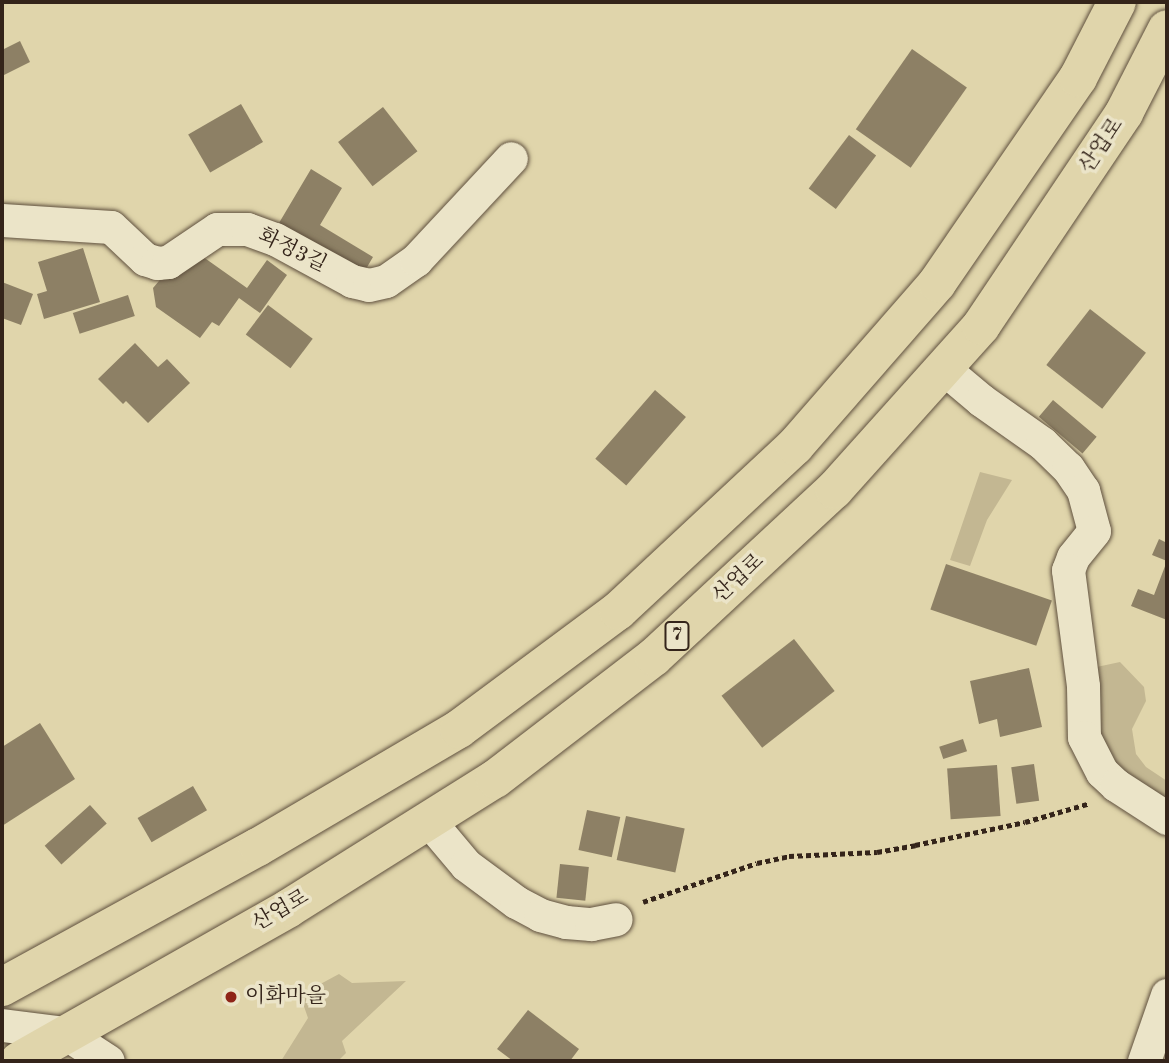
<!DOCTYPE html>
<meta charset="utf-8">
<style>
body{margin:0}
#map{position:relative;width:1169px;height:1063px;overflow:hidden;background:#e0d5ab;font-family:"Old Standard TT","Noto Serif KR",serif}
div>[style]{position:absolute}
.green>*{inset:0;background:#c3b792}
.building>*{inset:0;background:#8d8065;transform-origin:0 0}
.path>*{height:4.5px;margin-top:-2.25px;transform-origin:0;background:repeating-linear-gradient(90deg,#34241a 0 5px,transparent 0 8.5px)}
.roads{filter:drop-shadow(0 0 2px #5f503e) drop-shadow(0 0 2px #5f503e)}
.minor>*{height:33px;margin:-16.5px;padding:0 16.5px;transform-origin:16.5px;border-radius:16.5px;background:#ebe4c8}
.major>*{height:38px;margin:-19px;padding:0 19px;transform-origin:19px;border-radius:19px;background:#e0d5ab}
.dots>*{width:19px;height:19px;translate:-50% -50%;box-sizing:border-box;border:4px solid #ebe4c8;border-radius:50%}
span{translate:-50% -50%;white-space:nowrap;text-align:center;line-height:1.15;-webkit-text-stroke:7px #ebe4c8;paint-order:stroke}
.shield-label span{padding:2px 5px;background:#ebe4c8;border:2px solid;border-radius:5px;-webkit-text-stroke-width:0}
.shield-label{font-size:19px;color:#34241a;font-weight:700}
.street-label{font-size:21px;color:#34241a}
.poi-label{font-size:21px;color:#34241a}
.left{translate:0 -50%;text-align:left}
.frame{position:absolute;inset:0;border:4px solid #34241a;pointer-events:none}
</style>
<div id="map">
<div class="green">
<i style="clip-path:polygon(980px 472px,1012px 480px,987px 520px,970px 566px,950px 560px)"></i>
<i style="clip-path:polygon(1120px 662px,1144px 687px,1146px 701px,1132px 729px,1136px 754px,1146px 767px,1167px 781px,1167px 811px,1100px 750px,1092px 668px)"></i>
<i style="clip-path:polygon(339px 974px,352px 983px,406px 981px,342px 1041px,346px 1053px,338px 1061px,281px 1061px,308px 1018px,300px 995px)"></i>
</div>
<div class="building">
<i style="clip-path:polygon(20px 41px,30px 62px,2px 76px,2px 50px)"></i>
<i style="left:912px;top:49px;width:67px;height:98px;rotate:35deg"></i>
<i style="left:241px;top:104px;width:44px;height:61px;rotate:60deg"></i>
<i style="left:383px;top:107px;width:56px;height:57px;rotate:52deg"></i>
<i style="left:849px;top:135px;width:34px;height:67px;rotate:37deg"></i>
<i style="clip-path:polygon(311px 169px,342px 188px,320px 225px,373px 257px,363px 274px,279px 223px)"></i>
<i style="clip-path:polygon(83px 248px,100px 302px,44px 319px,37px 294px,47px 291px,38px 262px)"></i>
<i style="clip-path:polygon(199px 254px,247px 288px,267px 260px,287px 275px,260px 313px,239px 298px,219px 326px,212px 322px,200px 338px,156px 307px,153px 288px,164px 275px)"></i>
<i style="clip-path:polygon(2px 282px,33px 294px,21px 325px,2px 318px)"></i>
<i style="left:128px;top:295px;width:22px;height:58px;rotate:72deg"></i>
<i style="left:268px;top:305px;width:56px;height:37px;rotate:37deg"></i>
<i style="left:1090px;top:309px;width:71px;height:71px;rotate:38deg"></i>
<i style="clip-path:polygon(135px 343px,158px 367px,167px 359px,190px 383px,148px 423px,126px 401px,123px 404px,98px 379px)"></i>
<i style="left:655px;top:390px;width:41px;height:91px;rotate:41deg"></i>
<i style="left:1053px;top:400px;width:57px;height:22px;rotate:40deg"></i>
<i style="clip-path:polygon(1159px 539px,1167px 543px,1167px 620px,1131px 606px,1138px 589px,1154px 595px,1167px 561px,1152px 555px)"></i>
<i style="left:946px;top:564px;width:112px;height:48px;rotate:19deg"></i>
<i style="left:794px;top:639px;width:66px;height:92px;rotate:52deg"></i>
<i style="clip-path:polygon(1029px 668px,1042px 727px,1000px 737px,997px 719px,979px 724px,970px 681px)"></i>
<i style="clip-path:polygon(40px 723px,75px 779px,2px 826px,2px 747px)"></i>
<i style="left:963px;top:739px;width:13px;height:25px;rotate:72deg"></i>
<i style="left:1034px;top:764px;width:37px;height:23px;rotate:82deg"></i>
<i style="left:997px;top:765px;width:51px;height:50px;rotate:86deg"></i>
<i style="left:193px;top:786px;width:28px;height:64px;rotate:60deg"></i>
<i style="left:90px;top:805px;width:25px;height:61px;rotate:48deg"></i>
<i style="left:587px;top:810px;width:34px;height:41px;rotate:12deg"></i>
<i style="left:626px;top:816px;width:60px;height:45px;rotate:12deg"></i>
<i style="left:560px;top:864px;width:29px;height:34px;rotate:6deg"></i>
<i style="clip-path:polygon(528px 1010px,579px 1049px,570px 1061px,513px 1061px,497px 1049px)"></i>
</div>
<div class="path">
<i style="left:643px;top:902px;width:120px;rotate:-18.9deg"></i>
<i style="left:757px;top:863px;width:33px;rotate:-12deg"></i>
<i style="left:789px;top:856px;width:88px;rotate:-2.6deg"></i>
<i style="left:877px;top:852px;width:39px;rotate:-10deg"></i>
<i style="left:915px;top:845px;width:112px;rotate:-11.8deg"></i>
<i style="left:1025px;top:822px;width:65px;rotate:-16.2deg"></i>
</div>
<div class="roads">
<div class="minor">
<i style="left:2px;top:220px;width:109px;rotate:3.7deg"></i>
<i style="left:111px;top:227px;width:47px;rotate:43.3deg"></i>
<i style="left:145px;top:259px;width:13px;rotate:18deg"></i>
<i style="left:157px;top:263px;width:11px;rotate:-5deg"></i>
<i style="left:168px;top:262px;width:59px;rotate:-34deg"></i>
<i style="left:217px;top:229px;width:30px"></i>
<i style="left:247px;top:229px;width:30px;rotate:20deg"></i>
<i style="left:275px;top:239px;width:88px;rotate:28.6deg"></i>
<i style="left:352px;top:281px;width:17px;rotate:13deg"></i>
<i style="left:369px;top:285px;width:17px;rotate:-13deg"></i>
<i style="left:386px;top:281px;width:37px;rotate:-35deg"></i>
<i style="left:416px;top:260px;width:139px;rotate:-47deg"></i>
<i style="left:943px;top:368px;width:50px;rotate:40.1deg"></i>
<i style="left:981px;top:400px;width:75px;rotate:35.2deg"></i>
<i style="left:1042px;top:443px;width:36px;rotate:44deg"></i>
<i style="left:1068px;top:468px;width:27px;rotate:56deg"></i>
<i style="left:1083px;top:490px;width:42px;rotate:75deg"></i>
<i style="left:1094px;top:531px;width:33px;rotate:129deg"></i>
<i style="left:1073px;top:557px;width:14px;rotate:111deg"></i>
<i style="left:1068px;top:570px;width:117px;rotate:82.6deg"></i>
<i style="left:1083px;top:686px;width:51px;rotate:88.9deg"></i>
<i style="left:1084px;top:737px;width:39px;rotate:63deg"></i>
<i style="left:1102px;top:772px;width:19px;rotate:43deg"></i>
<i style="left:1116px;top:785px;width:61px;rotate:32.9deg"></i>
<i style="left:429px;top:821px;width:57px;rotate:49.9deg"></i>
<i style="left:466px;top:865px;width:62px;rotate:36.5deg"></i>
<i style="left:516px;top:902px;width:27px;rotate:28deg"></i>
<i style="left:540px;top:915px;width:27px;rotate:15deg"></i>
<i style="left:566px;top:922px;width:25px;rotate:5deg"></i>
<i style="left:591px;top:924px;width:25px;rotate:-11deg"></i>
<i style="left:2px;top:1025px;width:64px;rotate:7.2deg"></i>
<i style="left:65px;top:1033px;width:51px;rotate:33.1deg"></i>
<i style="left:1144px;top:1061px;width:70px;rotate:-70.8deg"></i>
</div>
<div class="major">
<i style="left:2px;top:987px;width:292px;rotate:-28.7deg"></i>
<i style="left:258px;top:847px;width:233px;rotate:-30.4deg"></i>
<i style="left:459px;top:729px;width:198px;rotate:-36.6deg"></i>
<i style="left:618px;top:611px;width:242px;rotate:-43deg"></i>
<i style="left:795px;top:446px;width:216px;rotate:-48.9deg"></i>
<i style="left:937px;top:283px;width:249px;rotate:-55.5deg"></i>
<i style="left:1078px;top:78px;width:85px;rotate:-62.8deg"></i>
<i style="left:19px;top:1061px;width:310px;rotate:-29.5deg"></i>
<i style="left:289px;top:908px;width:243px;rotate:-32.1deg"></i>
<i style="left:495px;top:779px;width:200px;rotate:-37.5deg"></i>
<i style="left:654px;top:657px;width:246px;rotate:-42.9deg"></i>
<i style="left:834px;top:490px;width:220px;rotate:-48.1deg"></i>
<i style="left:981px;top:326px;width:257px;rotate:-56.1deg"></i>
<i style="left:1124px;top:113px;width:94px;rotate:-62.9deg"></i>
</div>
</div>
<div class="dots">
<i style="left:231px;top:997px;background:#8f2418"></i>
</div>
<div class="shield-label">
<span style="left:677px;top:636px">7</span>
</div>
<div class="street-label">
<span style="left:1102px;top:146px;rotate:-56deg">산업로</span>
<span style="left:292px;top:251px;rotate:26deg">화정3길</span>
<span style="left:739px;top:579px;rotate:-43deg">산업로</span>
<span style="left:281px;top:911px;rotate:-30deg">산업로</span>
</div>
<div class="poi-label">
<span class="left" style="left:245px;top:997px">이화마을</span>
</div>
<div class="frame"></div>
</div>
